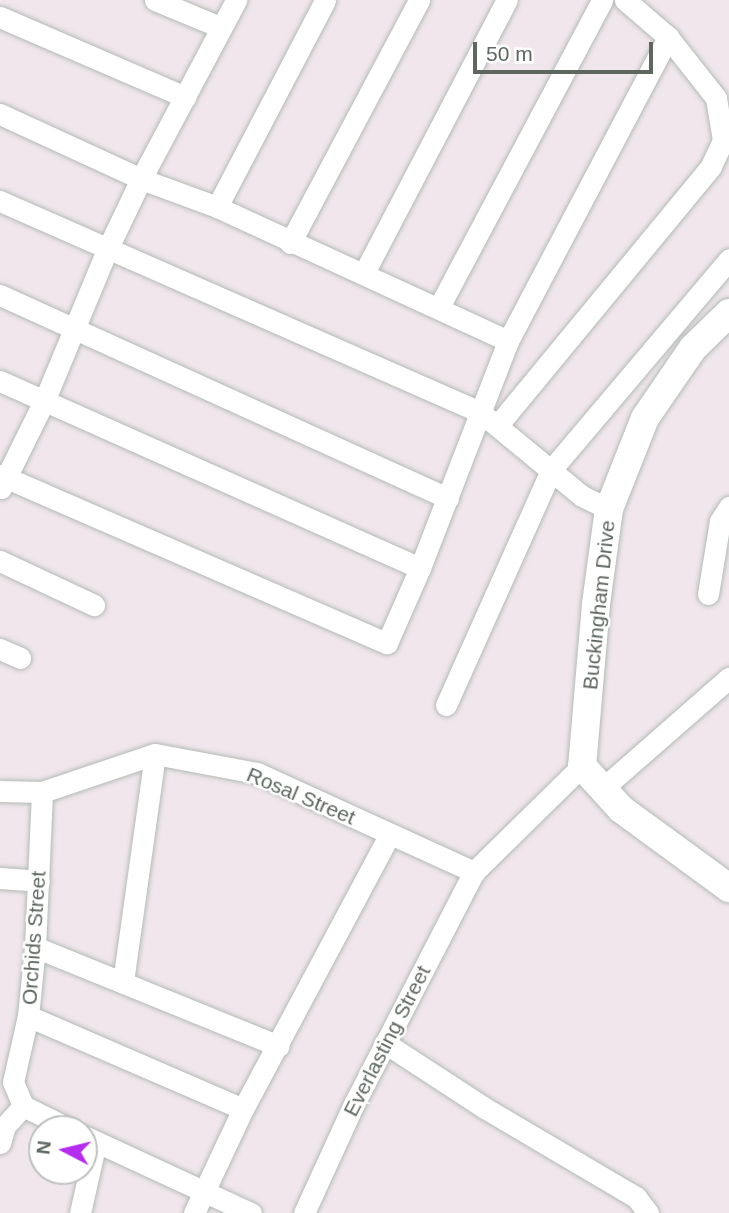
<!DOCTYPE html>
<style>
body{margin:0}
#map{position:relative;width:729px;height:1213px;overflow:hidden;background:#f0e6ec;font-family:Helvetica,sans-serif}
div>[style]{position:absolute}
.roads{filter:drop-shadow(0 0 2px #b3bbb5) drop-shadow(0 0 2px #b3bbb5)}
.street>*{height:21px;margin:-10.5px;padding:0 10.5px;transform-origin:10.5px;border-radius:10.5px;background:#fff}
.secondary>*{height:28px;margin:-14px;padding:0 14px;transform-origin:14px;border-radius:14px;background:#fff}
span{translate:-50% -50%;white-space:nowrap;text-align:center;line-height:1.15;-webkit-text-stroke:5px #fff;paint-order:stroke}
.street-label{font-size:21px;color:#5d675f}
.north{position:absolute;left:28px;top:1115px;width:70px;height:70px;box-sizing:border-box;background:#fff;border:2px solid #bec2bf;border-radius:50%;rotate:277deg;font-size:19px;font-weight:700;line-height:28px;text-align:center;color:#5d675f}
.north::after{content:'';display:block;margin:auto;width:24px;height:32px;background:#b52cf0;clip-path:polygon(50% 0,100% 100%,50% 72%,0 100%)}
.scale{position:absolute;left:473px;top:42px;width:180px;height:32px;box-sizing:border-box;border:4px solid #5d675f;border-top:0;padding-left:9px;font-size:21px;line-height:24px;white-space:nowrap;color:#5d675f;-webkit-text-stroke:5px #fff;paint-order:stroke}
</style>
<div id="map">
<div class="roads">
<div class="street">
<i style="left:155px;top:0;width:70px;rotate:22.6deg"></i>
<i style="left:0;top:17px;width:202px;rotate:23.4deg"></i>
<i style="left:0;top:114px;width:155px;rotate:24.7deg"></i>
<i style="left:141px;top:179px;width:81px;rotate:20.2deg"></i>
<i style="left:217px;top:207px;width:320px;rotate:24.7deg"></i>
<i style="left:0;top:201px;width:524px;rotate:23.73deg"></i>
<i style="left:480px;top:412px;width:132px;rotate:39.5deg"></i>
<i style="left:582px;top:496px;width:30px;rotate:26deg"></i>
<i style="left:217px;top:207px;width:233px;rotate:-62.4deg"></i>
<i style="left:290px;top:243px;width:275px;rotate:-62deg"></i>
<i style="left:364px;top:273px;width:308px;rotate:-62.4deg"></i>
<i style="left:0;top:295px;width:492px;rotate:24.4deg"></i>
<i style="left:439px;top:307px;width:348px;rotate:-62deg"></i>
<i style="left:0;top:381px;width:460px;rotate:24deg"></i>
<i style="left:497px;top:426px;width:337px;rotate:-50.5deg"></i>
<i style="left:711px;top:166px;width:29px;rotate:-65deg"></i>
<i style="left:723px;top:140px;width:43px;rotate:-99.5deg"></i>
<i style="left:716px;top:98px;width:78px;rotate:-128.2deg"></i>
<i style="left:668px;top:37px;width:57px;rotate:-139.3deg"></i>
<i style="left:0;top:475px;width:422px;rotate:23.5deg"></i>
<i style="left:387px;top:643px;width:82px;rotate:-66.3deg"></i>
<i style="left:420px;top:568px;width:243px;rotate:-68.8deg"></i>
<i style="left:508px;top:341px;width:344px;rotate:-62.2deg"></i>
<i style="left:1px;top:488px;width:99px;rotate:-63.7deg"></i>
<i style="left:45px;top:399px;width:161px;rotate:-67.4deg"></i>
<i style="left:107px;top:250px;width:79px;rotate:-64.4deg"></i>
<i style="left:141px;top:179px;width:203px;rotate:-62deg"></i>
<i style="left:0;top:561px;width:104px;rotate:25.1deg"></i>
<i style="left:708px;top:594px;width:74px;rotate:-80.7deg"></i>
<i style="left:720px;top:521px;width:17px;rotate:-57deg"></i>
<i style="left:0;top:649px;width:22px;rotate:24deg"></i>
<i style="left:446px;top:705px;width:257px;rotate:-65.9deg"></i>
<i style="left:551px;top:470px;width:276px;rotate:-49.8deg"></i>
<i style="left:602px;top:789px;width:169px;rotate:-41.2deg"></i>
<i style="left:0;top:791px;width:42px;rotate:1.4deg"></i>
<i style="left:42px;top:792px;width:119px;rotate:-18.6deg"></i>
<i style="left:155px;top:754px;width:104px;rotate:10.6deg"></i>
<i style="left:257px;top:773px;width:239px;rotate:24.5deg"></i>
<i style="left:0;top:878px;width:39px;rotate:4deg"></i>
<i style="left:35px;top:947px;width:263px;rotate:22.1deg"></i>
<i style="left:123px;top:982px;width:230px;rotate:-82deg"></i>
<i style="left:28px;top:1016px;width:234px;rotate:23.4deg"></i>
<i style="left:385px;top:1043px;width:117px;rotate:33.1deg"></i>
<i style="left:483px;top:1107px;width:178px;rotate:30.5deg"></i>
<i style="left:636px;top:1197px;width:20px;rotate:53deg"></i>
<i style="left:13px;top:1082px;width:68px;rotate:-77.2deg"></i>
<i style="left:28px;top:1016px;width:69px;rotate:-84.2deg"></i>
<i style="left:35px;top:947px;width:155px;rotate:-87.4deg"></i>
<i style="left:13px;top:1082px;width:26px;rotate:67deg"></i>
<i style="left:23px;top:1106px;width:52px;rotate:26.1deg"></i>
<i style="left:84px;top:1136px;width:184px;rotate:24.8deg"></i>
<i style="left:0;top:1143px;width:18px;rotate:-74deg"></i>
<i style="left:5px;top:1126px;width:27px;rotate:-48deg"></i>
<i style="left:80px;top:1213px;width:73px;rotate:-77.3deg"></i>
<i style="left:194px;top:1213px;width:115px;rotate:-64.8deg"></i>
<i style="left:243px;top:1109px;width:310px;rotate:-61.9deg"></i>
<i style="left:304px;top:1213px;width:120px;rotate:-65.4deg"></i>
<i style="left:354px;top:1104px;width:261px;rotate:-62.7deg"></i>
<i style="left:474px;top:872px;width:151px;rotate:-44.5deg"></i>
</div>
<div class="secondary">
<i style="left:729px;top:313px;width:50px;rotate:135.8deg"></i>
<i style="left:693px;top:348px;width:85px;rotate:124.4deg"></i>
<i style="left:645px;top:418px;width:98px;rotate:111.6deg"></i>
<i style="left:609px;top:509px;width:96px;rotate:97.8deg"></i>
<i style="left:596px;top:604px;width:163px;rotate:94.9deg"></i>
<i style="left:582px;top:766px;width:58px;rotate:47.8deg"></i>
<i style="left:621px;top:809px;width:134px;rotate:36.2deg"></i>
</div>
</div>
<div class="street-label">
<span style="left:599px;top:605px;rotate:-84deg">Buckingham Drive</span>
<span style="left:301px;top:796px;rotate:23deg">Rosal Street</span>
<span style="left:34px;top:938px;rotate:-86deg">Orchids Street</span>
<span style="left:387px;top:1041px;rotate:-63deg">Everlasting Street</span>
</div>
<div class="north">N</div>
<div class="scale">50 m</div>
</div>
